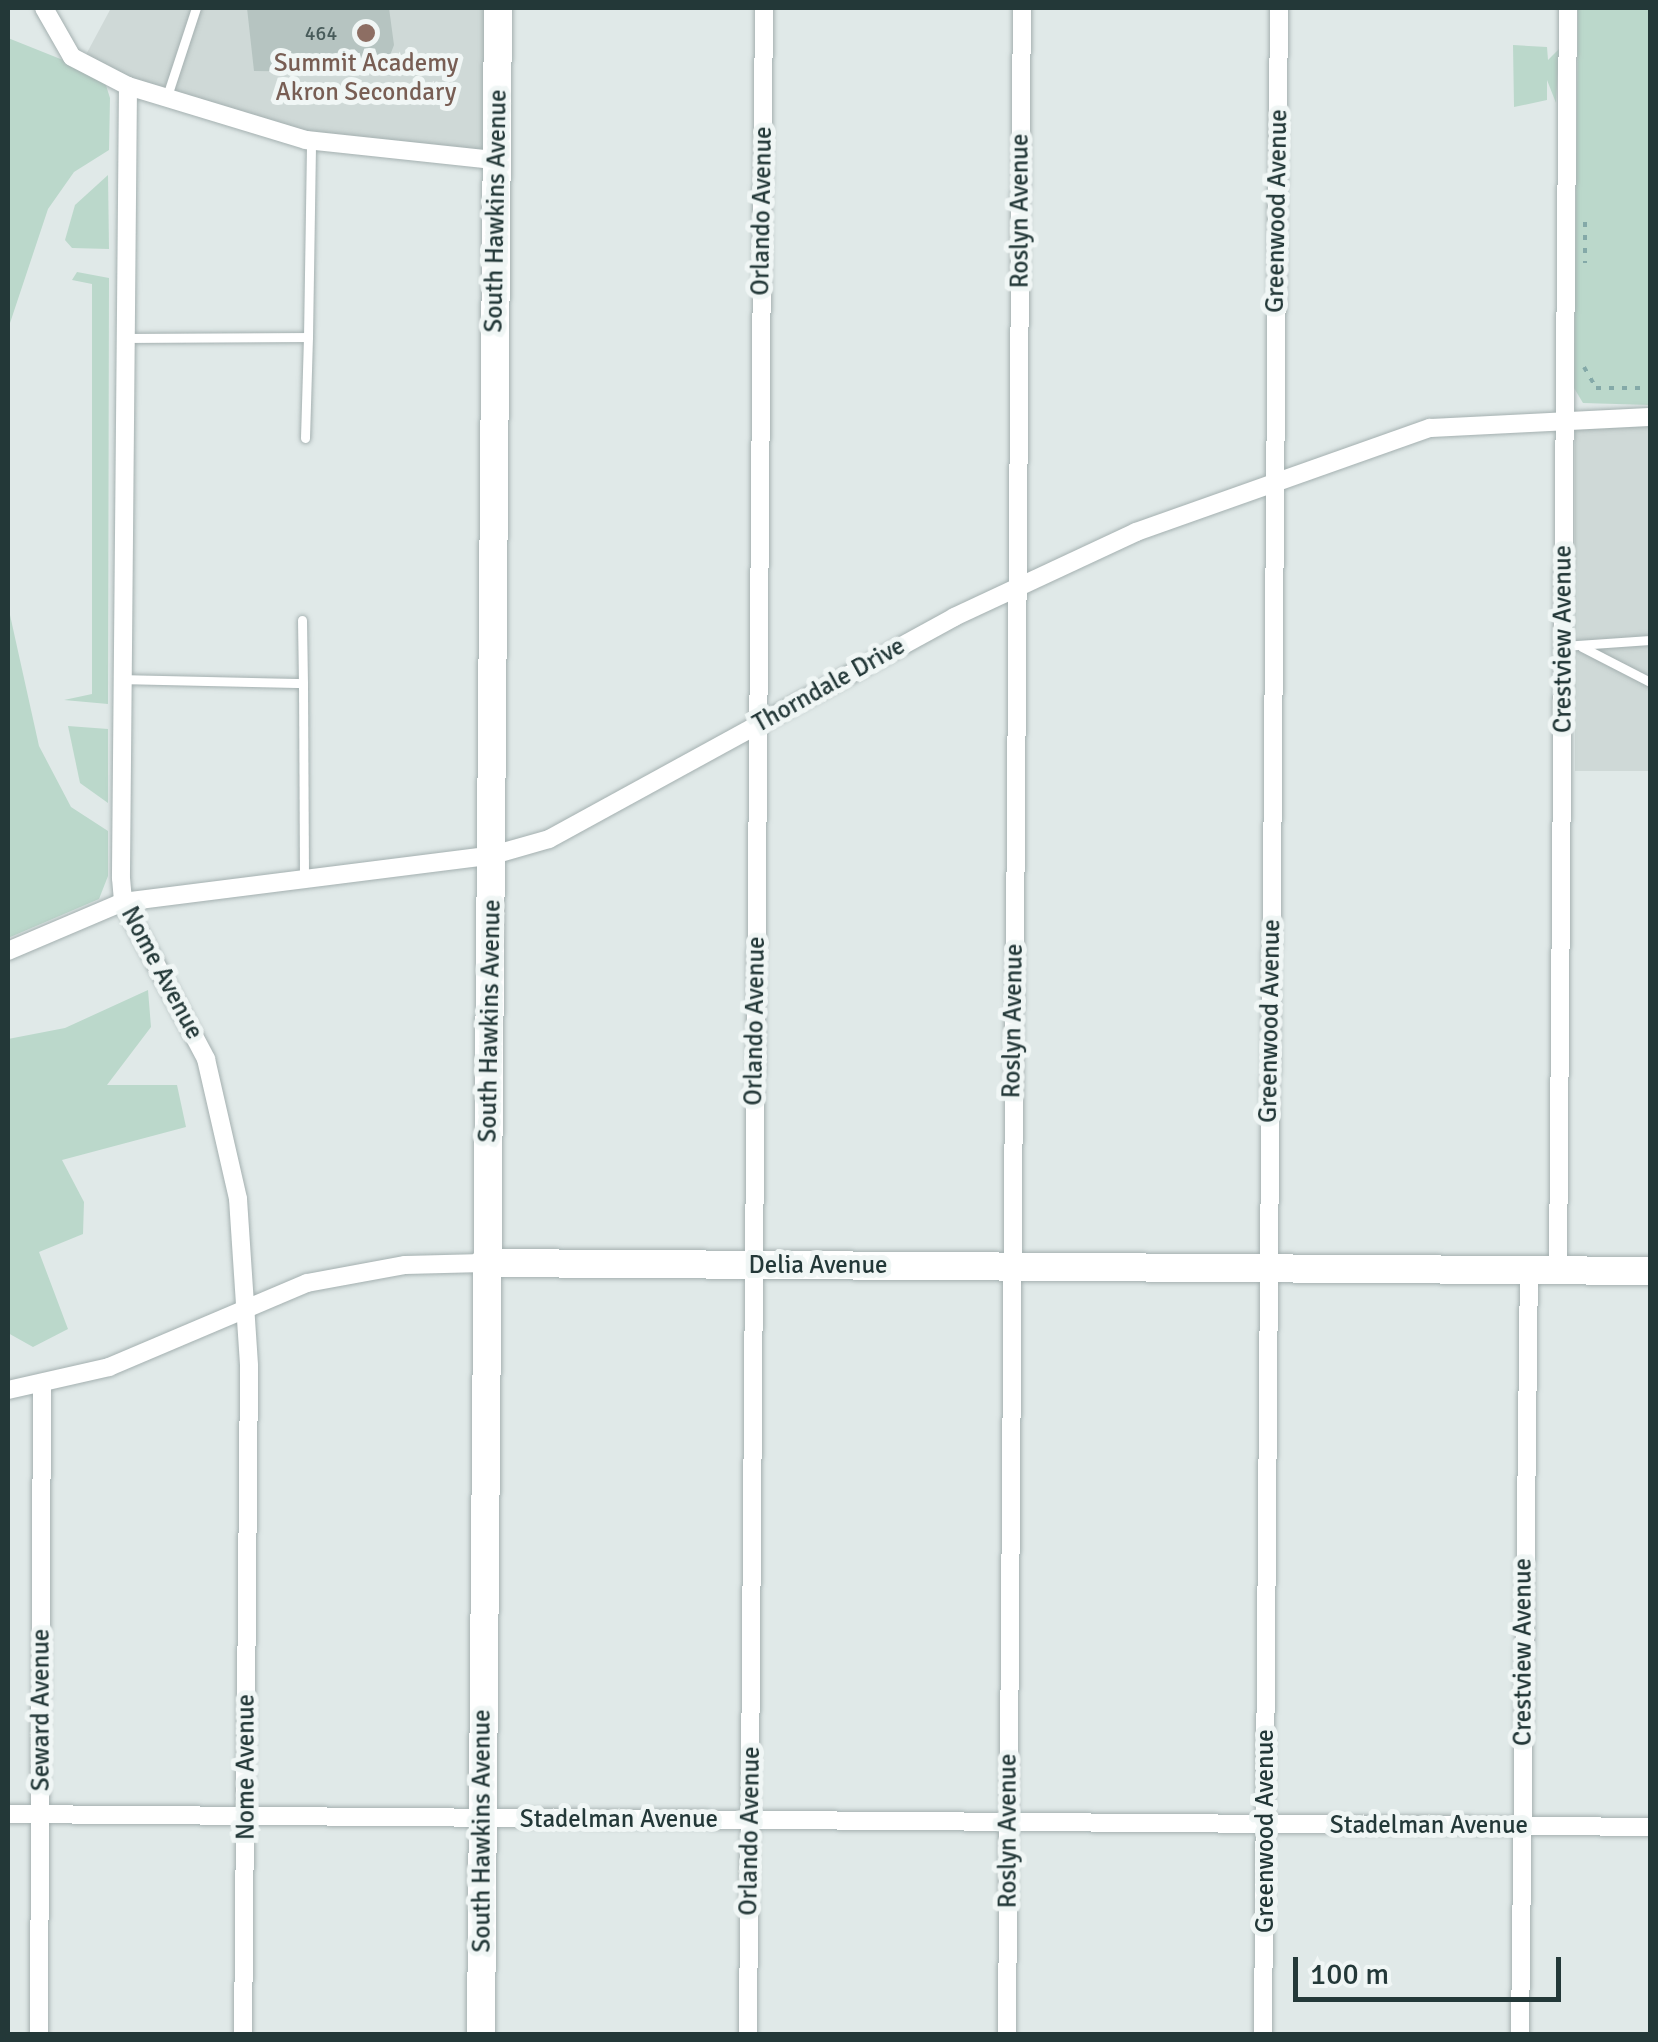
<!DOCTYPE html>
<style>
body{margin:0}
#map{position:relative;width:1658px;height:2042px;overflow:hidden;background:#e0e9e8;font-family:Signika,sans-serif}
div>[style]{position:absolute}
.built>*{inset:0;background:#cfd9d7;transform-origin:0 0}
.green>*{inset:0;background:#bbd8cb}
.building>*{inset:0;background:#b6c4c1}
.path>*{height:4px;margin-top:-2px;transform-origin:0;background:repeating-linear-gradient(90deg,#84a9a8 0 5px,transparent 0 13px)}
.roads{filter:drop-shadow(0 0 2px #a4b0b0) drop-shadow(0 0 2px #a4b0b0)}
.lane>*{height:9px;margin:-4.5px;padding:0 4.5px;transform-origin:4.5px;border-radius:4.5px;background:#fff}
.street>*{height:18px;margin:-9px;padding:0 9px;transform-origin:9px;border-radius:9px;background:#fff}
.secondary>*{height:28px;margin:-14px;padding:0 14px;transform-origin:14px;border-radius:14px;background:#fff}
.dots>*{width:28px;height:28px;translate:-50% -50%;box-sizing:border-box;border:5px solid #f0f6f5;border-radius:50%}
span{translate:-50% -50%;white-space:nowrap;text-align:center;line-height:1.15;-webkit-text-stroke:10px #f0f6f5;paint-order:stroke}
.number-label{font-size:20px;color:#485b5a}
.number-label span{-webkit-text-stroke-width:0}
.education-label{font-size:25px;color:#785e54}
.street-label{font-size:25px;color:#233838}
.frame{position:absolute;inset:0;border:10px solid #233838;pointer-events:none}
.scale{position:absolute;left:1293px;top:1957px;width:268px;height:45px;box-sizing:border-box;border:5px solid #233838;border-top:0;padding-left:12px;font-size:30px;line-height:35px;white-space:nowrap;color:#233838;-webkit-text-stroke:8px #f0f6f5;paint-order:stroke}
</style>
<div id="map">
<div class="built">
<i style="clip-path:polygon(111px 8px,498px 8px,494px 160px,306px 140px,82px 62px)"></i>
<i style="left:1650px;top:422px;width:349px;height:75px;rotate:90deg"></i>
</div>
<div class="green">
<i style="clip-path:polygon(1578px 8px,1650px 8px,1650px 405px,1583px 403px,1574px 388px)"></i>
<i style="clip-path:polygon(8px 38px,103px 76px,110px 98px,109px 150px,74px 172px,48px 209px,8px 329px)"></i>
<i style="clip-path:polygon(1513px 45px,1547px 47px,1548px 60px,1559px 49px,1556px 103px,1547px 80px,1547px 100px,1514px 107px)"></i>
<i style="clip-path:polygon(108px 175px,109px 249px,72px 248px,65px 240px,75px 205px)"></i>
<i style="clip-path:polygon(77px 272px,109px 278px,108px 704px,64px 700px,92px 694px,92px 284px,72px 280px)"></i>
<i style="clip-path:polygon(8px 606px,39px 746px,71px 807px,108px 831px,108px 876px,99px 899px,8px 938px)"></i>
<i style="clip-path:polygon(68px 726px,108px 729px,108px 803px,80px 783px)"></i>
<i style="clip-path:polygon(148px 990px,151px 1027px,107px 1085px,177px 1085px,186px 1127px,62px 1160px,84px 1202px,83px 1234px,39px 1252px,68px 1329px,33px 1347px,8px 1333px,8px 1039px,65px 1028px)"></i>
</div>
<div class="building">
<i style="clip-path:polygon(247px 8px,389px 8px,394px 45px,389px 58px,333px 58px,333px 72px,254px 71px)"></i>
</div>
<div class="path">
<i style="left:1585px;top:222px;width:41px;rotate:90deg"></i>
<i style="left:1584px;top:367px;width:24px;rotate:60deg"></i>
<i style="left:1596px;top:388px;width:54px"></i>
</div>
<div class="roads">
<div class="lane">
<i style="left:167px;top:96px;width:93px;rotate:-71.8deg"></i>
<i style="left:127px;top:338px;width:181px;rotate:-0.3deg"></i>
<i style="left:308px;top:337px;width:196px;rotate:-89.1deg"></i>
<i style="left:305px;top:438px;width:101px;rotate:-88.3deg"></i>
<i style="left:302px;top:620px;width:63px;rotate:89.1deg"></i>
<i style="left:1563px;top:646px;width:87px;rotate:-3.9deg"></i>
<i style="left:1582px;top:647px;width:76px;rotate:27.2deg"></i>
<i style="left:122px;top:679px;width:181px;rotate:1.3deg"></i>
<i style="left:303px;top:683px;width:196px;rotate:89.7deg"></i>
</div>
<div class="street">
<i style="left:44px;top:8px;width:56px;rotate:60.3deg"></i>
<i style="left:72px;top:57px;width:63px;rotate:27.4deg"></i>
<i style="left:128px;top:86px;width:186px;rotate:16.9deg"></i>
<i style="left:306px;top:140px;width:189px;rotate:6.1deg"></i>
<i style="left:128px;top:86px;width:792px;rotate:90.51deg"></i>
<i style="left:121px;top:878px;width:24px;rotate:85deg"></i>
<i style="left:123px;top:902px;width:178px;rotate:62.1deg"></i>
<i style="left:206px;top:1059px;width:144px;rotate:77.1deg"></i>
<i style="left:238px;top:1199px;width:167px;rotate:86.2deg"></i>
<i style="left:249px;top:1366px;width:668px;rotate:90.51deg"></i>
<i style="left:8px;top:951px;width:125px;rotate:-23.1deg"></i>
<i style="left:123px;top:902px;width:373px;rotate:-7.2deg"></i>
<i style="left:493px;top:855px;width:58px;rotate:-15.9deg"></i>
<i style="left:549px;top:839px;width:462px;rotate:-28.7deg"></i>
<i style="left:954px;top:617px;width:201px;rotate:-25deg"></i>
<i style="left:1136px;top:532px;width:312px;rotate:-19.5deg"></i>
<i style="left:1430px;top:428px;width:220px;rotate:-2.9deg"></i>
<i style="left:1558px;top:1270px;width:1262px;rotate:-89.55deg"></i>
<i style="left:8px;top:1390px;width:104px;rotate:-12.8deg"></i>
<i style="left:109px;top:1367px;width:215px;rotate:-23deg"></i>
<i style="left:307px;top:1283px;width:100px;rotate:-10.4deg"></i>
<i style="left:405px;top:1265px;width:79px;rotate:-1.5deg"></i>
<i style="left:8px;top:1814px;width:1642px;rotate:0.45deg"></i>
<i style="left:39px;top:2034px;width:649px;rotate:-89.74deg"></i>
<i style="left:748px;top:2034px;width:2026px;rotate:-89.55deg"></i>
<i style="left:1007px;top:2034px;width:2026px;rotate:-89.58deg"></i>
<i style="left:1263px;top:2034px;width:2026px;rotate:-89.55deg"></i>
<i style="left:1520px;top:2034px;width:764px;rotate:-89.33deg"></i>
</div>
<div class="secondary">
<i style="left:484px;top:1263px;width:1166px;rotate:0.39deg"></i>
<i style="left:481px;top:2034px;width:2026px;rotate:-89.52deg"></i>
</div>
</div>
<div class="dots">
<i style="left:366px;top:33px;background:#8d6e63"></i>
</div>
<div class="number-label">
<span style="left:321px;top:33px">464</span>
</div>
<div class="education-label">
<span style="left:366px;top:78px">Summit Academy<br>Akron Secondary</span>
</div>
<div class="street-label">
<span style="left:496px;top:211px;rotate:-89deg">South Hawkins Avenue</span>
<span style="left:762px;top:211px;rotate:-89deg">Orlando Avenue</span>
<span style="left:1020px;top:211px;rotate:-90deg">Roslyn Avenue</span>
<span style="left:1277px;top:211px;rotate:-89deg">Greenwood Avenue</span>
<span style="left:1563px;top:639px;rotate:-90deg">Crestview Avenue</span>
<span style="left:829px;top:685px;rotate:-29deg">Thorndale Drive</span>
<span style="left:162px;top:973px;rotate:62deg">Nome Avenue</span>
<span style="left:490px;top:1021px;rotate:-89deg">South Hawkins Avenue</span>
<span style="left:755px;top:1021px;rotate:-89deg">Orlando Avenue</span>
<span style="left:1013px;top:1021px;rotate:-89deg">Roslyn Avenue</span>
<span style="left:1270px;top:1021px;rotate:-89deg">Greenwood Avenue</span>
<span style="left:818px;top:1265px">Delia Avenue</span>
<span style="left:1523px;top:1652px;rotate:-90deg">Crestview Avenue</span>
<span style="left:41px;top:1710px;rotate:-90deg">Seward Avenue</span>
<span style="left:246px;top:1767px;rotate:-90deg">Nome Avenue</span>
<span style="left:619px;top:1819px">Stadelman Avenue</span>
<span style="left:1429px;top:1825px">Stadelman Avenue</span>
<span style="left:482px;top:1831px;rotate:-90deg">South Hawkins Avenue</span>
<span style="left:750px;top:1831px;rotate:-89deg">Orlando Avenue</span>
<span style="left:1008px;top:1831px;rotate:-90deg">Roslyn Avenue</span>
<span style="left:1265px;top:1831px;rotate:-90deg">Greenwood Avenue</span>
</div>
<div class="frame"></div>
<div class="scale">100 m</div>
</div>
